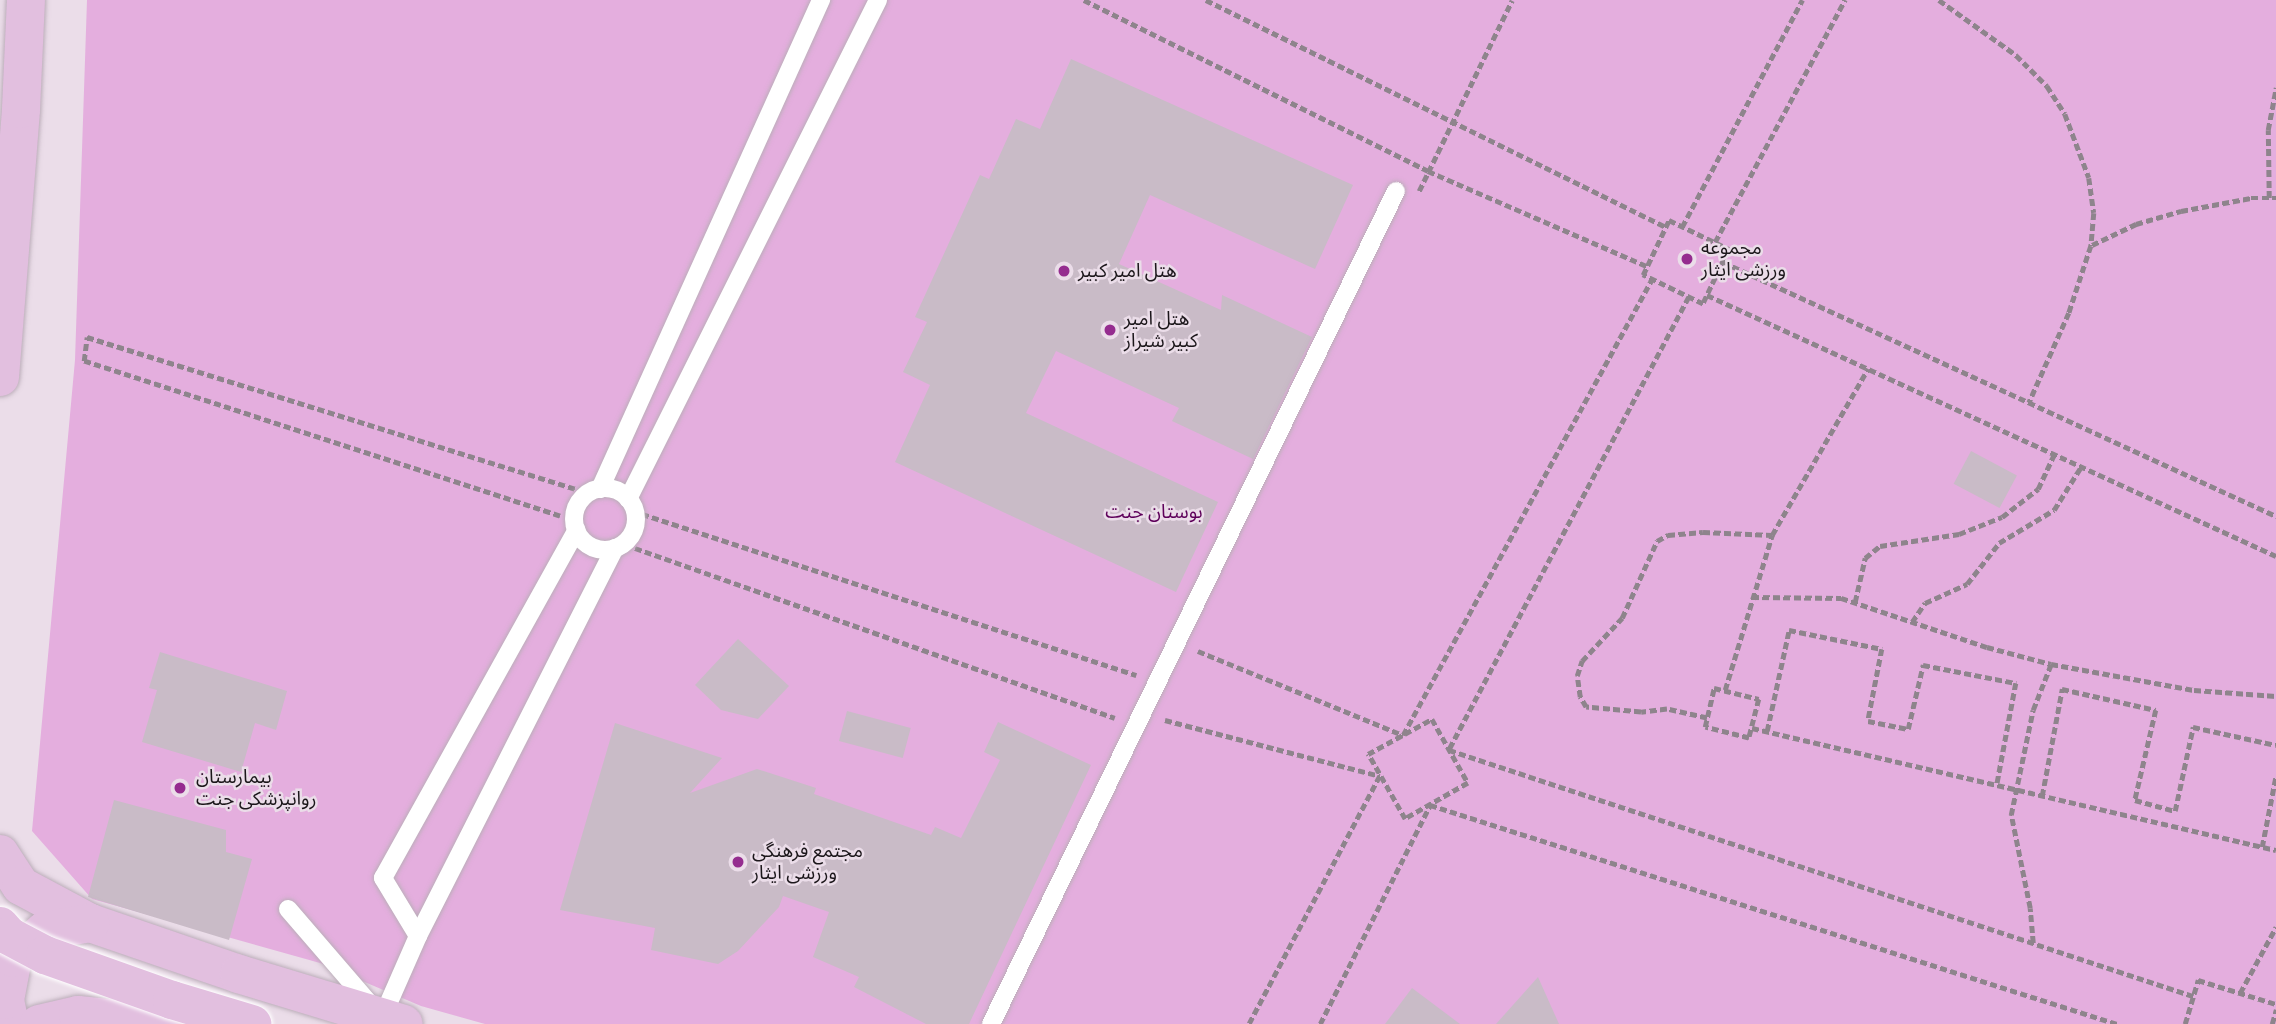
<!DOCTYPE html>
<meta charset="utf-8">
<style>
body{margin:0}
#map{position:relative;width:2276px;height:1024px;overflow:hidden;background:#ebdde9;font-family:Ubuntu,"Noto Sans Arabic",sans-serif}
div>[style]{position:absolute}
.green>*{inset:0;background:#e4aede}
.building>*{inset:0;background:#c9bbc7;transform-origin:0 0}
.path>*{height:4.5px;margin-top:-2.25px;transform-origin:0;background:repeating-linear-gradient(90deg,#8e848c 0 7px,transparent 0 10.5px)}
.roads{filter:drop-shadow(0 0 2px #bcaeba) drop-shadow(0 0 2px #bcaeba)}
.service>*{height:18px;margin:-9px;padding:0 9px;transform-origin:9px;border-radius:9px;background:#fff}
.service>.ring{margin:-9px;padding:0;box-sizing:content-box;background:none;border:18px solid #fff;border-radius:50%}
.primary>*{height:38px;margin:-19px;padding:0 19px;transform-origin:19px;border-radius:19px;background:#e2bfdf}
.bridges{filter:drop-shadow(0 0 2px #fff) drop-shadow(0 0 2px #fff)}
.primary-bridge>*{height:38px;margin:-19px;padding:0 19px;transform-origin:19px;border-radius:19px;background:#e2bfdf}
.dots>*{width:19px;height:19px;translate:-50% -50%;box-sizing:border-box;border:4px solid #ebdde9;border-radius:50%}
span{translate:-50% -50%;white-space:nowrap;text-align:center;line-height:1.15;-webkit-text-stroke:5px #ebdde9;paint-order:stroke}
.poi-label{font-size:19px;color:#1b161a}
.left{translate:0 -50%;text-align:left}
.park-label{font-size:19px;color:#5e005a}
</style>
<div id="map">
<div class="green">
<i style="clip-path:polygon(87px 0,2276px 0,2276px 1024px,485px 1024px,421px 1006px,320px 963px,92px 899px,32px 831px,75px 360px)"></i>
</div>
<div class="building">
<i style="clip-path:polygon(1071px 59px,1353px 185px,1315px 269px,1150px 195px,1119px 264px,1221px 310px,1222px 295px,1312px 337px,1253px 459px,1172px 421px,1179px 408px,1056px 351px,1026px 413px,1218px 502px,1176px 592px,895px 462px,930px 385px,903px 372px,927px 322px,915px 317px,980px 175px,989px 179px,1016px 119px,1040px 129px)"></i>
<i style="left:1971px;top:451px;width:52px;height:37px;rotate:28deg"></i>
<i style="clip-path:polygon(738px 639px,789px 686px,758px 719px,721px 710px,695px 685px)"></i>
<i style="clip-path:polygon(160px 652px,287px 691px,276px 730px,255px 723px,241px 772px,142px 742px,157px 690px,149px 688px)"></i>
<i style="left:847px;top:711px;width:66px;height:31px;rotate:15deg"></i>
<i style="clip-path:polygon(998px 722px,1091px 765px,969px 1024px,926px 1024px,854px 987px,859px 977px,813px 957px,829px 912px,783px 896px,779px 907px,738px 951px,718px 964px,651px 950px,655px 928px,560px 910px,615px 723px,722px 758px,690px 793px,757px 769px,816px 788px,814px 794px,931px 835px,935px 827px,961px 838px,1000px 760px,984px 752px)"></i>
<i style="clip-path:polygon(114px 800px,226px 830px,226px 852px,252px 859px,229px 940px,88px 897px)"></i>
<i style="clip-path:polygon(1538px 977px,1559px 1024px,1496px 1024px)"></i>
<i style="clip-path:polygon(1412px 988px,1460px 1024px,1385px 1024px)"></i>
</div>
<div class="path">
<i style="left:1084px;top:0;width:384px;rotate:26.4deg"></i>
<i style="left:1428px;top:171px;width:239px;rotate:23.5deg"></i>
<i style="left:1206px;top:0;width:513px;rotate:26.27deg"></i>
<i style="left:1939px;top:0;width:95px;rotate:35.5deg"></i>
<i style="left:2016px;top:55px;width:44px;rotate:45deg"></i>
<i style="left:2047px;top:86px;width:33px;rotate:57deg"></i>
<i style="left:2065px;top:114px;width:68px;rotate:69.4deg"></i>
<i style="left:2089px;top:178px;width:35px;rotate:82deg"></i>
<i style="left:2094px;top:213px;width:33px;rotate:95deg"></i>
<i style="left:2091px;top:246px;width:71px;rotate:108.2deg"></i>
<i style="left:2069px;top:313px;width:98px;rotate:114deg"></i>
<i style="left:1419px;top:191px;width:212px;rotate:-64deg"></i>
<i style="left:2269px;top:198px;width:68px;rotate:-90.8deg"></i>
<i style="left:2268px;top:130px;width:43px;rotate:-79.2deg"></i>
<i style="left:1669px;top:220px;width:67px;rotate:25.8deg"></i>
<i style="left:1729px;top:249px;width:61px;rotate:115.3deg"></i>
<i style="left:1703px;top:304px;width:67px;rotate:-154.2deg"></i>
<i style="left:1643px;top:275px;width:61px;rotate:-64.7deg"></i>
<i style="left:1682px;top:227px;width:257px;rotate:-62.1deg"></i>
<i style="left:1715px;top:242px;width:275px;rotate:-61.8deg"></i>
<i style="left:2092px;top:245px;width:49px;rotate:-25.5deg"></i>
<i style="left:2136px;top:224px;width:47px;rotate:-16.1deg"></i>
<i style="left:2181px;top:211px;width:71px;rotate:-10.5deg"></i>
<i style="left:2251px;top:198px;width:25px"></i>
<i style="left:1723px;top:262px;width:609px;rotate:24.67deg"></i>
<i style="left:1707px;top:295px;width:626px;rotate:24.64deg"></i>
<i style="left:1689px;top:297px;width:513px;rotate:117.91deg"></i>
<i style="left:1449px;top:750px;width:784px;rotate:18.3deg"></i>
<i style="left:642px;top:514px;width:520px;rotate:18.05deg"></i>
<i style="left:560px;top:516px;width:501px;rotate:-161.96deg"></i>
<i style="left:84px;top:361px;width:24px;rotate:-83deg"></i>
<i style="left:87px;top:337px;width:515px;rotate:17.27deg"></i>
<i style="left:635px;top:548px;width:509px;rotate:19.5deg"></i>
<i style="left:1752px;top:597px;width:89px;rotate:0.6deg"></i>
<i style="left:1841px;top:598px;width:154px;rotate:18.6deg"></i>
<i style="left:1987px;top:647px;width:66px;rotate:14.9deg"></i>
<i style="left:2051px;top:664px;width:145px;rotate:10.3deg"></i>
<i style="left:2194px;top:690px;width:82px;rotate:4.2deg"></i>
<i style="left:1855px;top:602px;width:45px;rotate:-77.2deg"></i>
<i style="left:1865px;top:558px;width:19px;rotate:-39deg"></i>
<i style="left:1880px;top:546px;width:80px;rotate:-8.6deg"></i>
<i style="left:1959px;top:534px;width:46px;rotate:-21.6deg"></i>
<i style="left:2002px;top:517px;width:46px;rotate:-37.9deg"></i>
<i style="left:2038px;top:489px;width:38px;rotate:-65deg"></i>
<i style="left:1912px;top:622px;width:23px;rotate:-56deg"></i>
<i style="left:1925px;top:603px;width:46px;rotate:-24.3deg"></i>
<i style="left:1967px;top:584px;width:52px;rotate:-52deg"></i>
<i style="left:1999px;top:543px;width:64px;rotate:-31deg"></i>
<i style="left:2054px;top:510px;width:51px;rotate:-57.9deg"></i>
<i style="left:1198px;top:651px;width:222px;rotate:22.3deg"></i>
<i style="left:1403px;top:735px;width:520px;rotate:-61.36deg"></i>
<i style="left:1714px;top:688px;width:46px;rotate:13.7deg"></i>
<i style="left:1759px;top:699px;width:40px;rotate:104.4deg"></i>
<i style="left:1749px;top:738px;width:45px;rotate:-166deg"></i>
<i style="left:1705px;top:727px;width:40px;rotate:-77deg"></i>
<i style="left:1725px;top:690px;width:162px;rotate:-73.1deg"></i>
<i style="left:1772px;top:535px;width:192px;rotate:-60deg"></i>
<i style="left:1707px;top:718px;width:41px;rotate:-167.3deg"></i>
<i style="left:1667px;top:709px;width:26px;rotate:173deg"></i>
<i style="left:1641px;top:712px;width:55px;rotate:-174.8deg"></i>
<i style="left:1586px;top:707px;width:12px;rotate:-121deg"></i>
<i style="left:1580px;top:697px;width:21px;rotate:-98deg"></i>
<i style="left:1577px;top:676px;width:16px;rotate:-72deg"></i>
<i style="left:1582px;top:661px;width:59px;rotate:-47.1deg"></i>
<i style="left:1622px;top:618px;width:85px;rotate:-65.6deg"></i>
<i style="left:1657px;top:541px;width:13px;rotate:-29deg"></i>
<i style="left:1668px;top:535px;width:35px;rotate:-5deg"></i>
<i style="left:1703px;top:532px;width:69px;rotate:2.5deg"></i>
<i style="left:1432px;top:719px;width:73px;rotate:60.6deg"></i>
<i style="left:1468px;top:783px;width:73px;rotate:150.3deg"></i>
<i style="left:1405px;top:819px;width:75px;rotate:-119.6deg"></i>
<i style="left:1368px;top:754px;width:73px;rotate:-28.7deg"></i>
<i style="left:1165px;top:720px;width:222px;rotate:14.6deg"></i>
<i style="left:1380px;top:776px;width:280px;rotate:117.8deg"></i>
<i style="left:1752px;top:728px;width:538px;rotate:13.11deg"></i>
<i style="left:1767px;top:731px;width:103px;rotate:-77.7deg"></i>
<i style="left:1789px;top:630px;width:95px;rotate:11.5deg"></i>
<i style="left:1882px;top:649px;width:73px;rotate:101deg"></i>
<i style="left:1868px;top:721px;width:41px;rotate:11.3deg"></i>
<i style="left:1908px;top:729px;width:66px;rotate:-76.8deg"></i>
<i style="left:1923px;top:665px;width:95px;rotate:11deg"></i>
<i style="left:2016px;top:683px;width:104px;rotate:100.6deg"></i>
<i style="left:2042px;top:796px;width:109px;rotate:-79.4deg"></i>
<i style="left:2062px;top:689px;width:96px;rotate:12.6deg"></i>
<i style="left:2156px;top:710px;width:92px;rotate:103.1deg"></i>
<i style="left:2135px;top:800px;width:41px;rotate:15.4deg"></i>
<i style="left:2175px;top:811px;width:86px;rotate:-77.9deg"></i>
<i style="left:2193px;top:727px;width:85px;rotate:12.2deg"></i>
<i style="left:2262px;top:847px;width:73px;rotate:-79deg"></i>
<i style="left:2033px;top:943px;width:35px;rotate:-95deg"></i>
<i style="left:2030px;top:908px;width:95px;rotate:-101.5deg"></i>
<i style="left:2011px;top:815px;width:107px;rotate:-78.2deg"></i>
<i style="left:2033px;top:710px;width:49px;rotate:-68.6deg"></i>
<i style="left:2240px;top:993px;width:75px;rotate:-61.4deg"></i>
<i style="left:1320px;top:1024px;width:245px;rotate:-63.3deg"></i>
<i style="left:1430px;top:805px;width:721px;rotate:17.68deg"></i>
<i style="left:2185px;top:1024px;width:46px;rotate:-73.5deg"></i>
<i style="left:2198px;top:980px;width:82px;rotate:17.1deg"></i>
<i style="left:2272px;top:1024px;width:15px;rotate:-74deg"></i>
</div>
<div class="roads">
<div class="service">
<i class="ring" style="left:574px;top:488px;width:44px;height:44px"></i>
<i style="left:600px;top:489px;width:537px;rotate:-65.68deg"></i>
<i style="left:628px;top:499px;width:558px;rotate:-63.39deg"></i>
<i style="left:288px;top:909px;width:144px;rotate:49.2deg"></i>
<i style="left:382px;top:1018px;width:90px;rotate:-66.3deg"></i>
<i style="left:418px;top:936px;width:435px;rotate:-63.1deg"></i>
<i style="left:418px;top:936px;width:68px;rotate:-121.1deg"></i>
<i style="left:383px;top:878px;width:398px;rotate:-60.9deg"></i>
<i style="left:991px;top:1024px;width:926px;rotate:-64.07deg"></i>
</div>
<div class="primary">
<i style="left:0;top:377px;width:269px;rotate:-85.5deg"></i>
<i style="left:21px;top:109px;width:109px;rotate:-87.4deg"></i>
<i style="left:0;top:854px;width:38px;rotate:57deg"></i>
<i style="left:21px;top:886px;width:78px;rotate:28.2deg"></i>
<i style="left:90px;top:923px;width:157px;rotate:18.9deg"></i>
<i style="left:239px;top:974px;width:172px;rotate:16.9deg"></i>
<i style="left:10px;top:1024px;width:25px;rotate:-102deg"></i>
<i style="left:5px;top:1000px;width:43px;rotate:-79.2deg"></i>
<i style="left:13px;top:958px;width:41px;rotate:-41.1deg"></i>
<i style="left:44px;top:931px;width:47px;rotate:-9.9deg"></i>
<i style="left:39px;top:1024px;width:40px;rotate:-13deg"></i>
<i style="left:78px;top:1015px;width:91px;rotate:5.6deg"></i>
</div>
</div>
<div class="bridges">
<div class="primary-bridge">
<i style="left:0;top:926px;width:13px;rotate:48deg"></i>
<i style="left:9px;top:936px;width:41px;rotate:27.8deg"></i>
<i style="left:45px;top:955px;width:135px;rotate:19.5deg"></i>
<i style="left:172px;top:1000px;width:84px;rotate:16.7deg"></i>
</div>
</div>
<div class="dots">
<i style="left:1687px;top:259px;background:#952c8f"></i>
<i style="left:1064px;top:271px;background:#952c8f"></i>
<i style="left:1110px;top:330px;background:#952c8f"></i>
<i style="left:180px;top:788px;background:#952c8f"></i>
<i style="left:738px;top:862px;background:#952c8f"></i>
</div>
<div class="poi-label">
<span class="left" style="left:1701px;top:259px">مجموعه<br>ورزشی ایثار</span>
<span class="left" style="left:1078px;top:271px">هتل امیر کبیر</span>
<span class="left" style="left:1124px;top:330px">هتل امیر<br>کبیر شیراز</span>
<span class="left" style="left:196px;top:788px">بیمارستان<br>روانپزشکی جنت</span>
<span class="left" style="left:752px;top:862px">مجتمع فرهنگی<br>ورزشی ایثار</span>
</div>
<div class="park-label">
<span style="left:1154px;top:512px">بوستان جنت</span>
</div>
</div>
